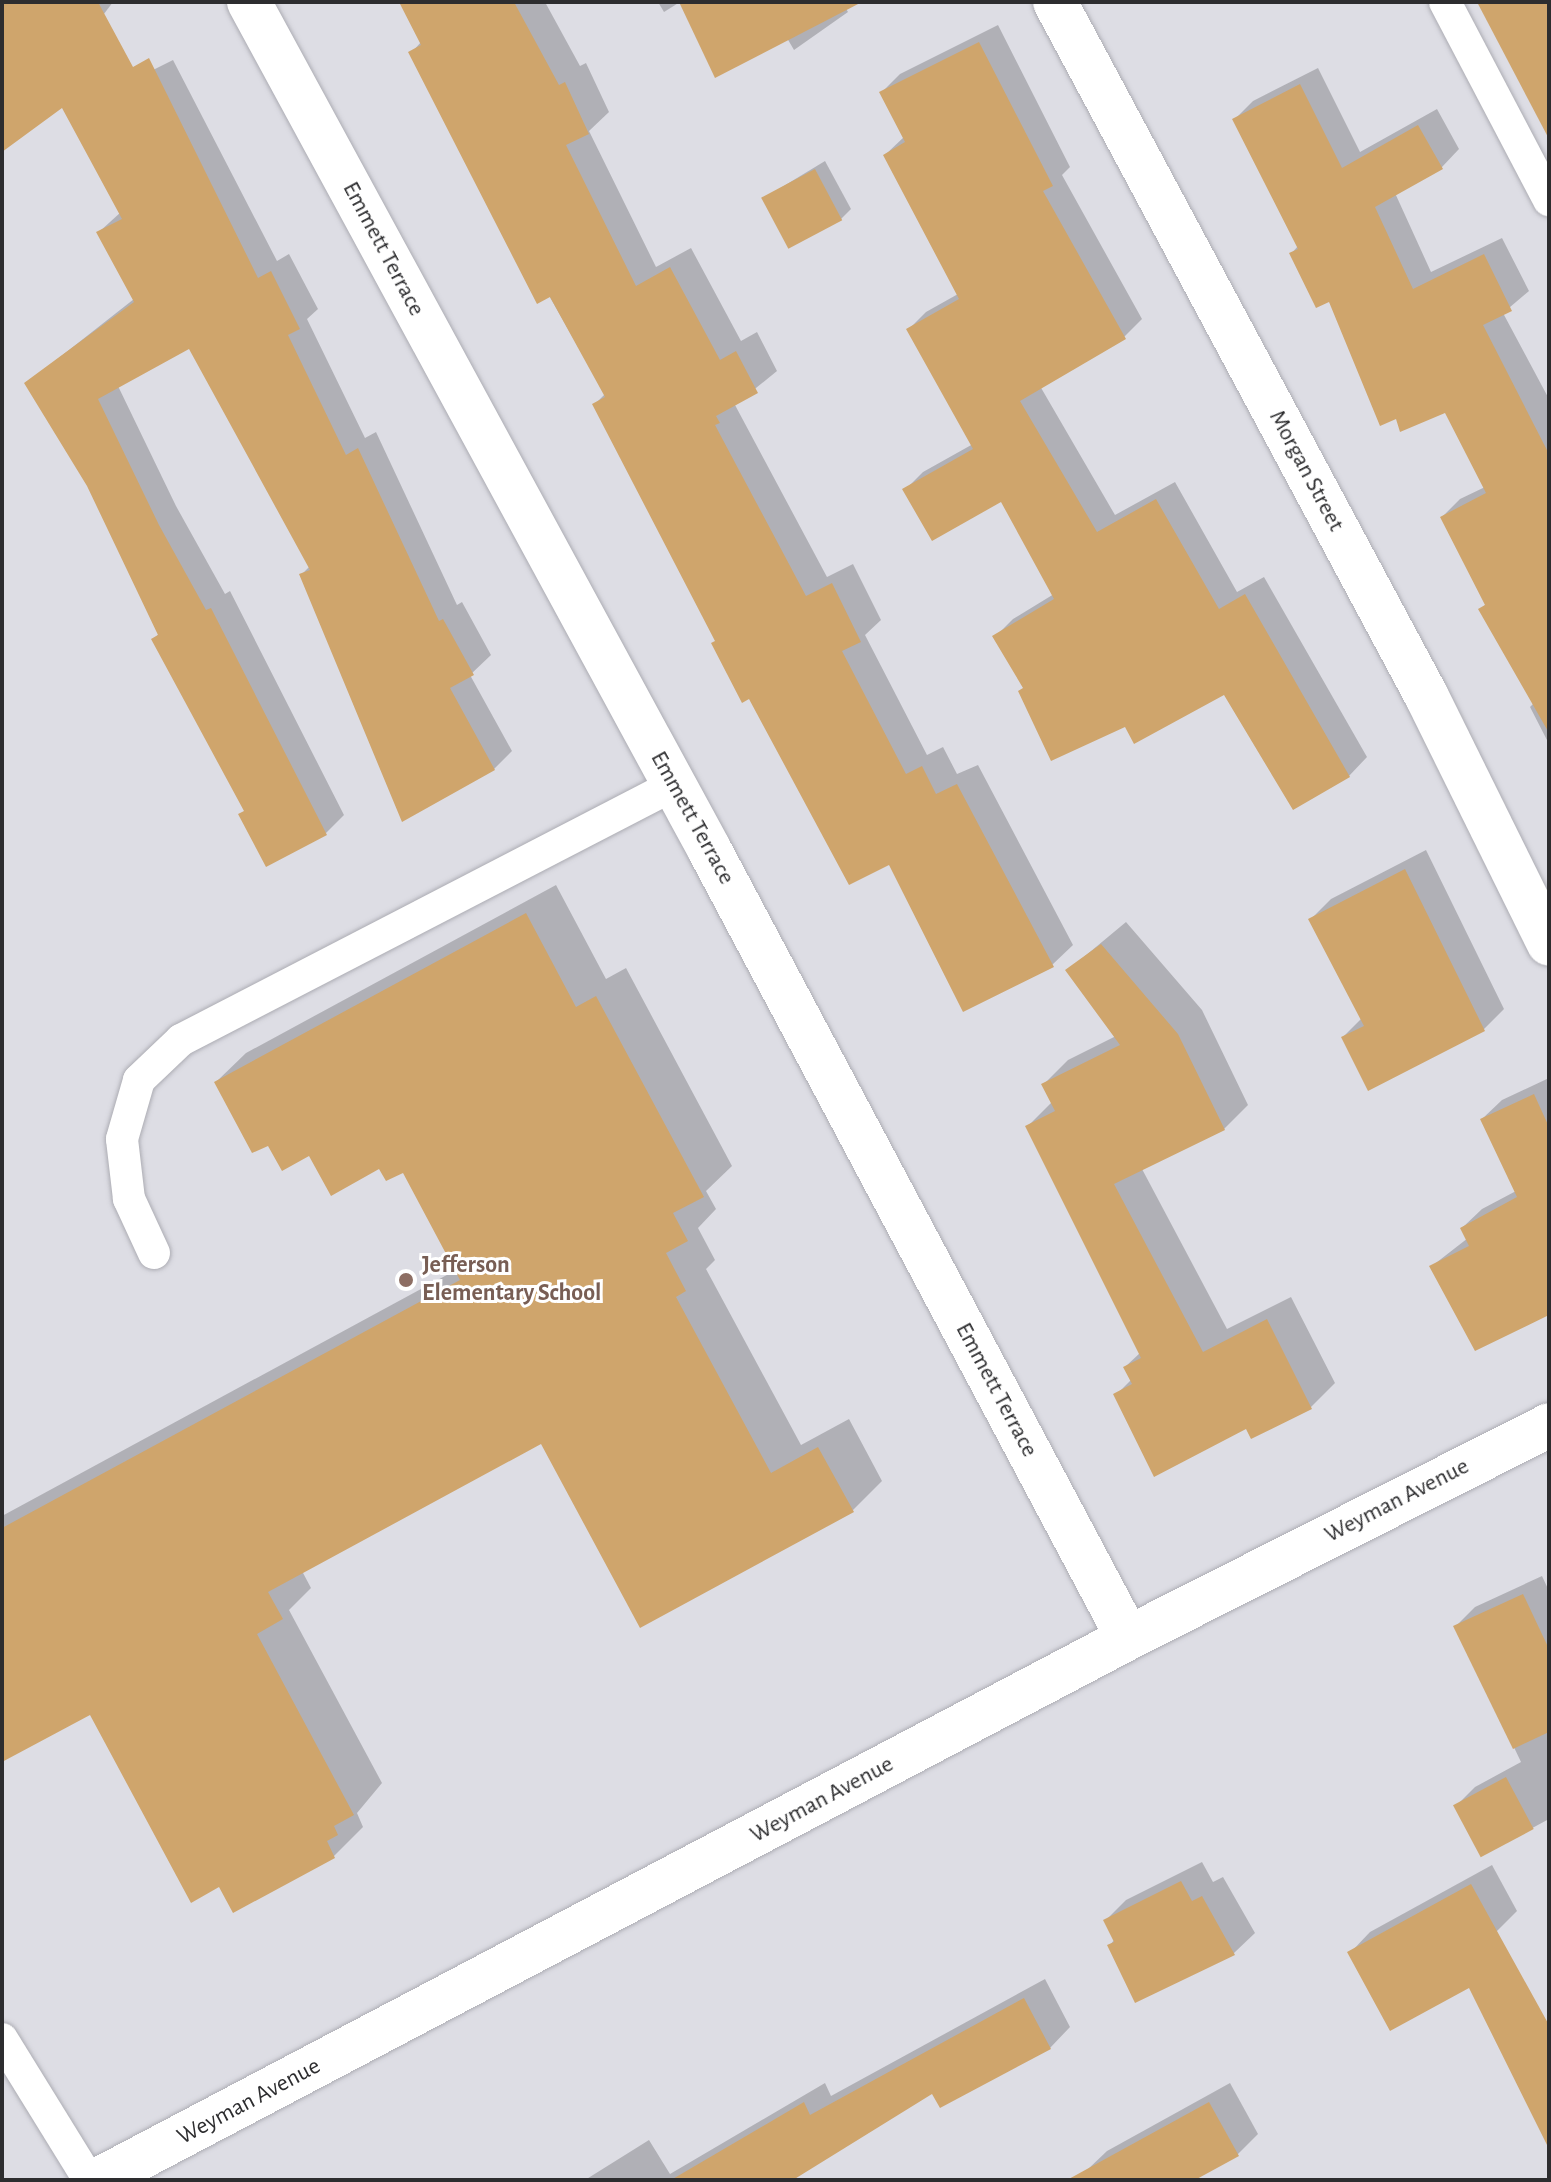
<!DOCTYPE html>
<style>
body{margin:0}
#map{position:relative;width:1551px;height:2182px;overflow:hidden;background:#dddde4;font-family:"Alegreya Sans",sans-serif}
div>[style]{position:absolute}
.shadow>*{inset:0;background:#0003}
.building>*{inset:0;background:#cfa56c;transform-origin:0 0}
.roads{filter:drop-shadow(0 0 2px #acacb3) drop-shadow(0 0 2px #acacb3)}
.service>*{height:32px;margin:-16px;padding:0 16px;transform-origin:16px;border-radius:16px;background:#fff}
.minor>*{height:44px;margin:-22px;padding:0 22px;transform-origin:22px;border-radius:22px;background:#fff}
.tertiary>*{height:44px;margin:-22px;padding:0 22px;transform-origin:22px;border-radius:22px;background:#fff}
.dots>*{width:22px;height:22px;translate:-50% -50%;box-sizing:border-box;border:4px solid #fff;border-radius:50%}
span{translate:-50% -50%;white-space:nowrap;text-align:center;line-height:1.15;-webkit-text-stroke:6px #fff;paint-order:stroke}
.street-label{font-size:24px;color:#2d2d2f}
.education-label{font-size:24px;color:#785e54;font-weight:700}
.left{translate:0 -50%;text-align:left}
.frame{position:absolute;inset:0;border:4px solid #2d2d2f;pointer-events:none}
</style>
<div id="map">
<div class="shadow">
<i style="clip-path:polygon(4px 2px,113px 2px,2px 149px,2px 52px)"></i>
<i style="clip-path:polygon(401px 2px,545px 2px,580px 66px,586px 63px,609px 112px,589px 131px,656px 267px,691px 248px,741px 341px,757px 332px,777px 371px,735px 405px,827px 577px,853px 564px,881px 620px,865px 635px,927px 755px,943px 747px,957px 774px,978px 765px,1073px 945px,1052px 965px,890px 862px,717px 640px,595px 404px,605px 394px,411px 53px,422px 41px)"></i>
<i style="clip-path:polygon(658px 2px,680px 2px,664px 12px)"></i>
<i style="clip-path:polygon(681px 2px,842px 2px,848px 12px,794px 50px,787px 38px)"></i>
<i style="clip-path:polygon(998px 25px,1070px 167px,1062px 175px,1142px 319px,1124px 337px,1040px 386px,1115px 515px,1175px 482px,1237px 592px,1264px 577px,1367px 757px,1349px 776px,1294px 807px,1225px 692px,1126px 725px,1024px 687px,995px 637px,1013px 619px,1054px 594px,1002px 500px,905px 490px,923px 472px,973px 444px,908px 330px,926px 312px,958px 294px,885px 155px,905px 136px,882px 92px,900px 74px)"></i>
<i style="clip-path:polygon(173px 60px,277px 261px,289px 254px,318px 309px,307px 319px,365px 438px,376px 432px,457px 605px,462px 602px,491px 655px,470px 675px,512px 751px,494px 769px,301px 575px,310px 566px,189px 346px,118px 386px,176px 506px,225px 594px,230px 591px,344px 815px,326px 833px,245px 810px,153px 639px,160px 633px,88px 485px,27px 383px,134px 299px,99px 232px,121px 212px,89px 102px)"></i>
<i style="clip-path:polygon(1318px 68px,1360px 152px,1437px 109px,1459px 149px,1442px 167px,1395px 193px,1431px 272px,1502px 238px,1529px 291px,1503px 313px,1549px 399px,1549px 744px,1530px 707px,1534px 703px,1481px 609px,1486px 604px,1442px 517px,1460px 499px,1485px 487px,1446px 410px,1330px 299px,1291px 254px,1298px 246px,1235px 119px,1253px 101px)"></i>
<i style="clip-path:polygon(825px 161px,851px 209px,841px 219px,764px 198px)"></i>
<i style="clip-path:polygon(1426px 850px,1504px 1009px,1483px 1030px,1343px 1037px,1362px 1018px,1311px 919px,1331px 899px)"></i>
<i style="clip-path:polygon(556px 885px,606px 979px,626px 968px,732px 1166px,706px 1191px,716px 1209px,698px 1228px,715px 1260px,706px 1269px,801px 1445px,849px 1419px,882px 1481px,853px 1510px,542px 1442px,302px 1571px,311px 1588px,289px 1610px,382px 1783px,357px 1813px,363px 1827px,334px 1856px,220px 1884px,91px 1712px,2px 1760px,2px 1516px,456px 1270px,404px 1170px,269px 1143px,216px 1082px,246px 1053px)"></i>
<i style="clip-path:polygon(1126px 922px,1202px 1010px,1248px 1105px,1224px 1129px,1142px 1169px,1227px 1329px,1291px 1297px,1335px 1383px,1311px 1407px,1252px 1436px,1247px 1426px,1116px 1395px,1132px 1379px,1125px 1367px,1141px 1352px,1027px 1127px,1053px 1101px,1044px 1084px,1068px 1060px,1116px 1036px,1067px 971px)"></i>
<i style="clip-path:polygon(1549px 1078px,1549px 1307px,1432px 1266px,1468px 1238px,1462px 1228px,1482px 1209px,1516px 1191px,1482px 1119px,1502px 1100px)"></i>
<i style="clip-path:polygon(1542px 1576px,1549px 1591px,1549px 1819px,1482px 1855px,1456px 1806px,1475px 1787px,1521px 1762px,1456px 1626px,1475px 1607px)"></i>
<i style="clip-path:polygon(1202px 1862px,1213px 1882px,1223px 1877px,1255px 1933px,1234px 1953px,1136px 2001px,1109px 1946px,1115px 1939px,1106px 1920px,1126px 1900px)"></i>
<i style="clip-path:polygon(1492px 1865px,1517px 1911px,1497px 1931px,1350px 1953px,1370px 1932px)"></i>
<i style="clip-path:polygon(1045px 1979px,1070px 2027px,1050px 2048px,933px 2091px,787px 2180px,585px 2180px,649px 2140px,670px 2174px,825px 2083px,831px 2096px)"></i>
<i style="clip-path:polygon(1230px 2083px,1258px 2134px,1238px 2154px,1191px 2180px,1091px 2180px,1086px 2171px,1107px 2151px)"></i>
</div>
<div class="building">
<i style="clip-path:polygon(2px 2px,98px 2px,133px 67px,149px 58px,258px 278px,271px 271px,300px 329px,288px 335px,346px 455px,358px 448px,439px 621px,443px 619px,474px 675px,450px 688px,495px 770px,402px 822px,299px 574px,310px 570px,189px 349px,98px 399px,159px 525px,206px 610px,211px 608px,327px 835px,266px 867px,238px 814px,244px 811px,151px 639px,158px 635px,87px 486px,24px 383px,134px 302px,96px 232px,122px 219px,62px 108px,2px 152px)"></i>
<i style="clip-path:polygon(399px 2px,514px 2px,559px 85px,565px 82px,589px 134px,566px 145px,636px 286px,670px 267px,720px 360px,736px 351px,758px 393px,716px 416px,720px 423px,715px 425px,806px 596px,832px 583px,861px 642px,842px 651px,906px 774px,922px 766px,936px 794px,957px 784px,1054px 967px,963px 1012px,889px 865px,849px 885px,749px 699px,742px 703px,711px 643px,715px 641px,592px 404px,605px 397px,550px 297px,537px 304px,408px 52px,421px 45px)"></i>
<i style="clip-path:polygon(679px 2px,862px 2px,715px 78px)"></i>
<i style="clip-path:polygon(1477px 2px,1549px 2px,1549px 139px)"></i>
<i style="clip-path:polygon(979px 42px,1053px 186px,1043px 191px,1126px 339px,1020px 401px,1097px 532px,1156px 499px,1219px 609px,1245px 594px,1350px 777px,1293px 810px,1224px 695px,1134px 744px,1125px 727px,1051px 761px,1018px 691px,1023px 688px,992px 636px,1054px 599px,1001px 502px,932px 541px,902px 489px,973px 449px,906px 329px,959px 299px,883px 155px,905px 142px,879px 92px)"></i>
<i style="clip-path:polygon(1300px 84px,1342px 168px,1418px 125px,1443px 169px,1375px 207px,1413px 289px,1484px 254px,1512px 311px,1483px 325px,1549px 454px,1549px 733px,1478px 609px,1485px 605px,1440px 517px,1486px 493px,1445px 413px,1400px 432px,1396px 419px,1380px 426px,1329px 302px,1316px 308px,1289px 253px,1298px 249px,1232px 119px)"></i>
<i style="left:815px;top:169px;width:58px;height:61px;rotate:62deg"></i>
<i style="clip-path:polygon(1405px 869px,1485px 1031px,1368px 1091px,1341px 1037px,1364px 1026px,1308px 919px)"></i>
<i style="clip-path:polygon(526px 913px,576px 1007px,596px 996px,704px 1197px,673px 1213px,688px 1241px,666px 1253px,686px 1291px,676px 1297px,771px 1473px,818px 1447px,854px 1512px,640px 1628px,541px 1444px,268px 1592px,283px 1619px,257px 1634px,354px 1815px,334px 1826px,338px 1835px,327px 1841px,335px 1858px,233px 1913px,219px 1887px,191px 1903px,90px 1715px,2px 1762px,2px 1528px,460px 1280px,403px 1173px,386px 1181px,379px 1169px,331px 1196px,309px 1156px,282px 1171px,268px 1146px,252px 1153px,214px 1082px)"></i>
<i style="clip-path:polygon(1101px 944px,1178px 1034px,1225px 1130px,1114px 1184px,1203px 1352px,1267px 1319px,1312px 1409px,1251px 1439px,1246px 1429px,1154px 1477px,1113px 1394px,1132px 1384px,1123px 1367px,1141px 1358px,1025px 1126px,1055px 1111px,1041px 1084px,1120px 1045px,1065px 970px)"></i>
<i style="clip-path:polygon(1534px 1094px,1549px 1127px,1549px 1315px,1475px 1351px,1429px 1266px,1469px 1246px,1460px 1228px,1517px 1197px,1480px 1119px)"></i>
<i style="clip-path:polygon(1523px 1594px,1549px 1649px,1549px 1732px,1513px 1749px,1453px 1626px)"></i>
<i style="left:1506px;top:1777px;width:59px;height:60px;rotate:62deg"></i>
<i style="clip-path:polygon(1181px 1881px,1192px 1901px,1202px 1896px,1235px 1955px,1135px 2003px,1107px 1945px,1114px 1942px,1103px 1920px)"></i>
<i style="clip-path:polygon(1471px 1884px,1549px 2025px,1549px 2149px,1469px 1988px,1390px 2031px,1347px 1952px)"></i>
<i style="clip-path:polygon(1024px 1998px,1051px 2049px,940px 2108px,932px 2094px,793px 2180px,671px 2180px,804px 2102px,810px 2115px)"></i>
<i style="clip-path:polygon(1209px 2102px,1239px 2156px,1195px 2180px,1067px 2180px)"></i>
</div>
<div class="roads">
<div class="service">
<i style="left:1445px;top:2px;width:224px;rotate:62.3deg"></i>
<i style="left:154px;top:1253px;width:60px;rotate:-114.8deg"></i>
<i style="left:129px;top:1199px;width:60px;rotate:-96.7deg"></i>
<i style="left:122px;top:1139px;width:61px;rotate:-73.9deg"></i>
<i style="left:139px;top:1080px;width:58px;rotate:-43.6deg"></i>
<i style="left:181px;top:1040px;width:555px;rotate:-27.35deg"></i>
<i style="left:2px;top:2039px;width:166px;rotate:58.3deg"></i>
</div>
<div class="minor">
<i style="left:249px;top:2px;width:964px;rotate:61.49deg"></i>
<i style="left:709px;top:849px;width:893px;rotate:62.03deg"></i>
<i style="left:1055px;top:2px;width:788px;rotate:61.84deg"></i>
<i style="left:1427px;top:697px;width:275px;rotate:63.7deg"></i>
</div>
<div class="tertiary">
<i style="left:98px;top:2180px;width:1164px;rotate:-27.75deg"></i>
<i style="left:1128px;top:1638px;width:472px;rotate:-26.8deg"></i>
</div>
</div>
<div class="dots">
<i style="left:406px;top:1280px;background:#8d6e63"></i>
</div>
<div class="street-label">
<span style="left:383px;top:249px;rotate:62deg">Emmett Terrace</span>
<span style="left:1306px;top:471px;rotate:62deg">Morgan Street</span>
<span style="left:692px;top:818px;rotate:61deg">Emmett Terrace</span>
<span style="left:996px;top:1390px;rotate:62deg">Emmett Terrace</span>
<span style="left:1397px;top:1501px;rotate:-27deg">Weyman Avenue</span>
<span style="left:822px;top:1800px;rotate:-28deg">Weyman Avenue</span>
<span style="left:249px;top:2102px;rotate:-28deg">Weyman Avenue</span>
</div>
<div class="education-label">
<span class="left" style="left:422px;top:1280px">Jefferson<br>Elementary School</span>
</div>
<div class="frame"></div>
</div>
